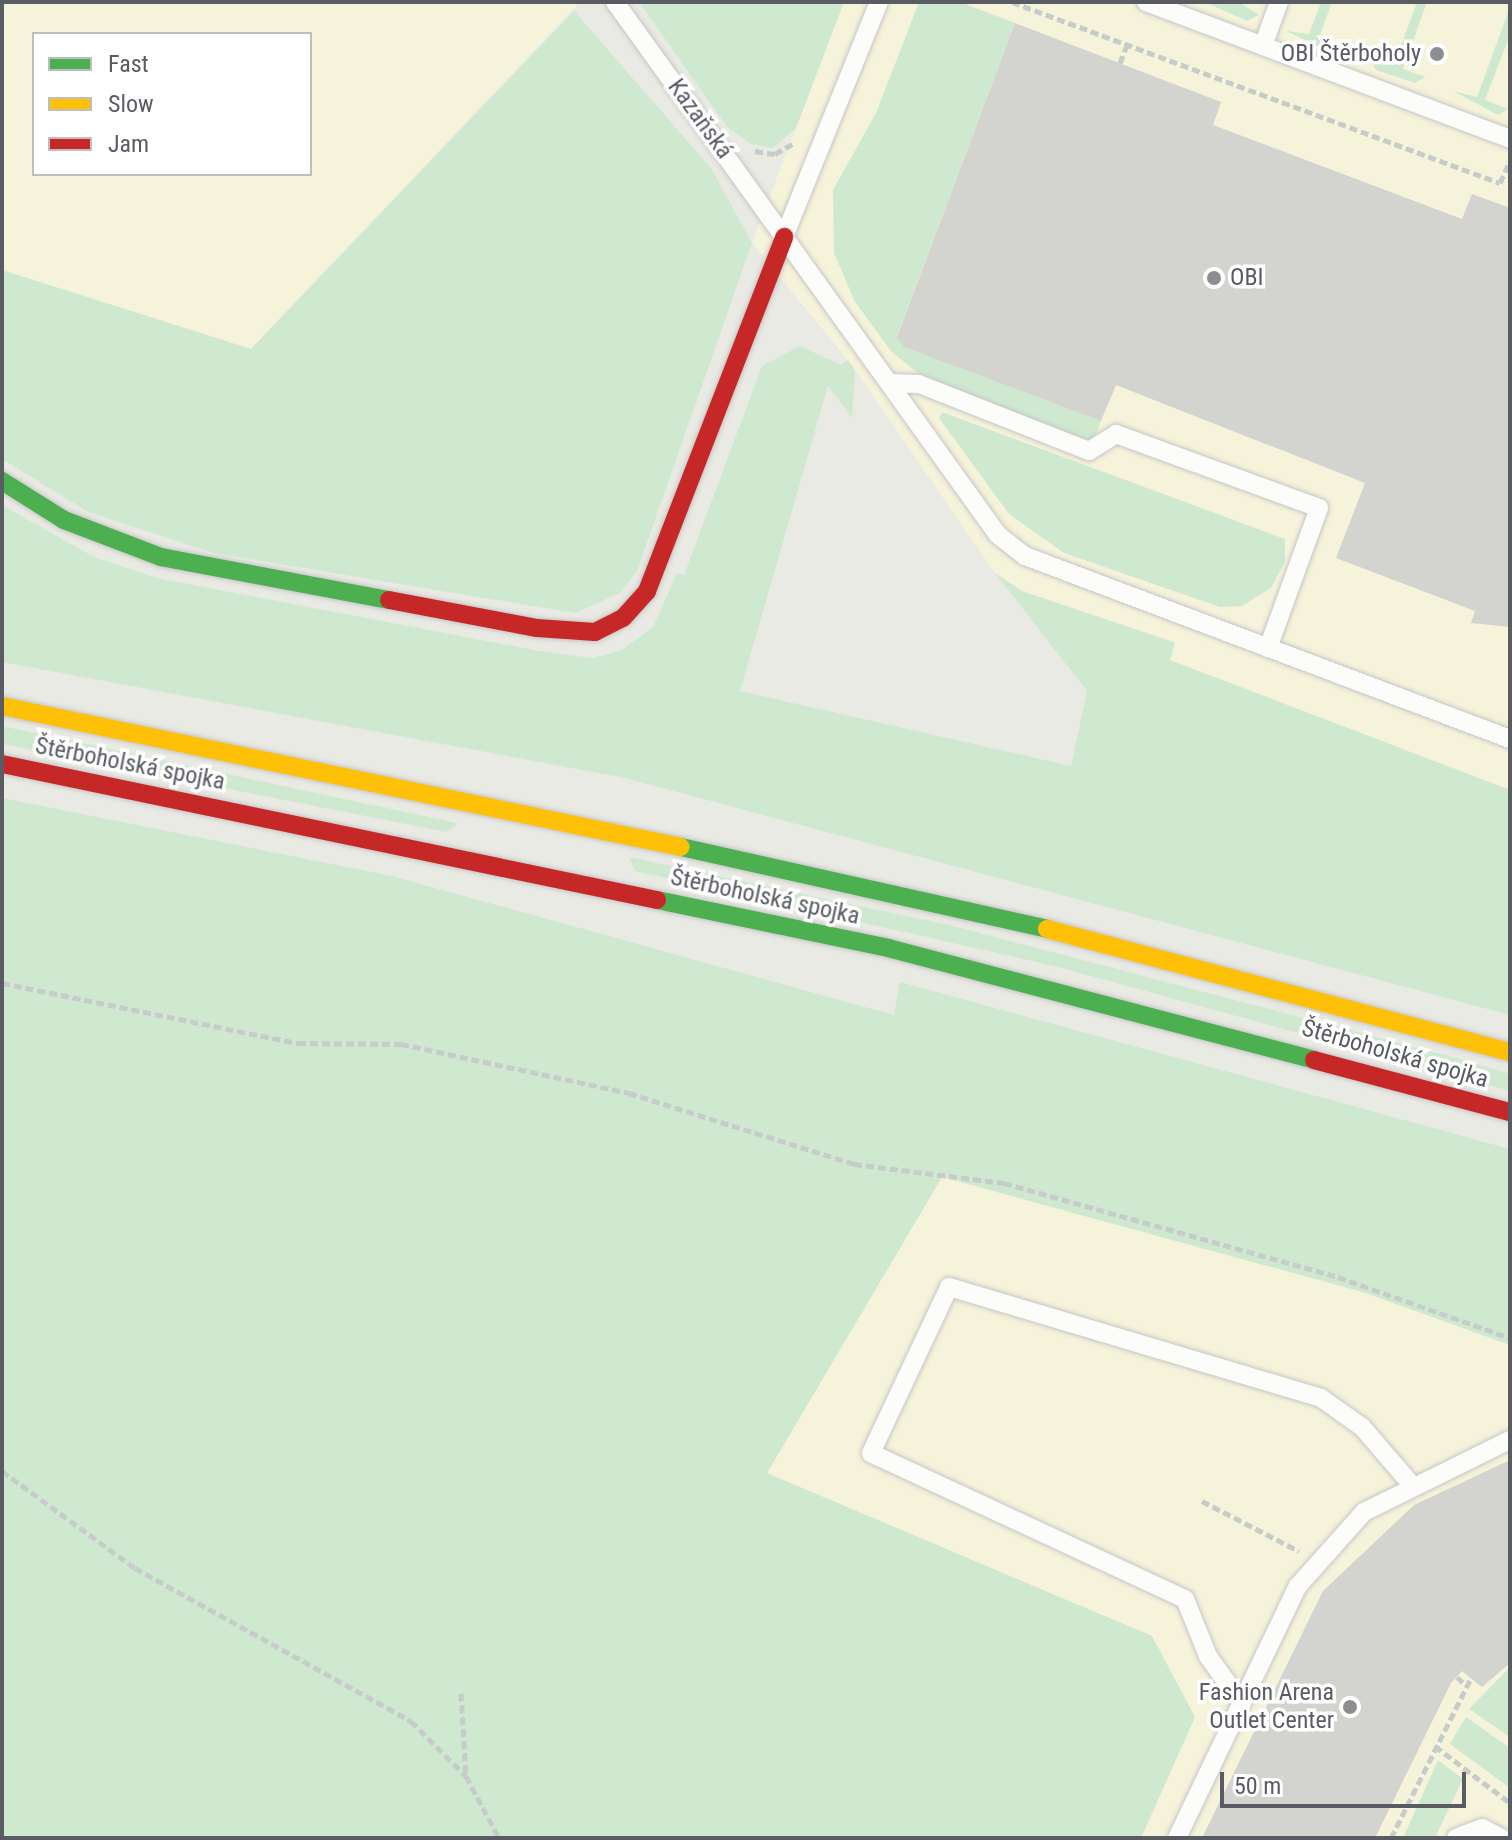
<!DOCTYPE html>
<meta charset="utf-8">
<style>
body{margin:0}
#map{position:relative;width:1512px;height:1840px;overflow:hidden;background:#eaeae4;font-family:"Roboto Condensed",sans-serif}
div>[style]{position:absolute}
.commercial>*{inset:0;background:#f6f3db}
.green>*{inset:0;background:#cfe9d0}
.building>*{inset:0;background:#d3d3cf}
.path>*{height:5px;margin-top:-2.5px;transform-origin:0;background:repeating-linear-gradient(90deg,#c6ccca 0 8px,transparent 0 12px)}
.roads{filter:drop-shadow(0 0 2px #c6c6c5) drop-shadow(0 0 2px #c6c6c5)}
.lane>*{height:18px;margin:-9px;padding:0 9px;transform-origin:9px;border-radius:9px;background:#fcfcfb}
.fast>*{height:18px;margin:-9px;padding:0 9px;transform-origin:9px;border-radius:9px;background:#4caf50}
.slow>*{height:18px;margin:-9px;padding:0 9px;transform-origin:9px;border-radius:9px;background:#ffc107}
.jam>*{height:18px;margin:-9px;padding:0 9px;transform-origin:9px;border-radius:9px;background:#c62828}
.dots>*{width:22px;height:22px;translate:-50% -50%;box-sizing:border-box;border:4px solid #fff;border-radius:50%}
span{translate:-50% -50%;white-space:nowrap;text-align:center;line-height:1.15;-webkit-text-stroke:7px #fff;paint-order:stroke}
.poi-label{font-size:24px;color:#595c63}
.right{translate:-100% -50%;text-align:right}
.left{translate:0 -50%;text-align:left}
.street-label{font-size:24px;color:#595c63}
.frame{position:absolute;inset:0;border:4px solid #595c63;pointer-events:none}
.legend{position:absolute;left:32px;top:32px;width:280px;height:144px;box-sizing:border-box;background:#fff;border:2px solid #bdbec1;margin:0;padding:10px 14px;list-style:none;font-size:24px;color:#595c63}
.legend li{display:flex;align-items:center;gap:16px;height:40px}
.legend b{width:40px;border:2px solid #bdbec1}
.scale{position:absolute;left:1220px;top:1772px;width:246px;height:36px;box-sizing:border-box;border:4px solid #595c63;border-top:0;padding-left:10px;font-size:24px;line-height:28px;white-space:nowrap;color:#595c63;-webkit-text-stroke:6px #fff;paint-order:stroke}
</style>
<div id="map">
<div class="commercial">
<i style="clip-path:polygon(evenodd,2px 2px,580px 2px,251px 349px,2px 270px,2px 2px,34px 34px,310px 34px,310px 174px,34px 174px,34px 34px)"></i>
<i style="clip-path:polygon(844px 2px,1510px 2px,1510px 790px,1169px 660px,1175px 642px,1022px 591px,995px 573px,848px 360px,752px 243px)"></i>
<i style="clip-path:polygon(942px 1177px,1363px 1292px,1510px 1345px,1510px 1838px,1141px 1838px,1195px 1717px,767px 1473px)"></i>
</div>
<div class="green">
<i style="clip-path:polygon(639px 2px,844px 2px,796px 128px,773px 148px,751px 144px,727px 127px)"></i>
<i style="clip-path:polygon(919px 2px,960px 2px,1015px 23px,897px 336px,905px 347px,1101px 421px,1093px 442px,926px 380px,891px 351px,855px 302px,834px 253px,833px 190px,876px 113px)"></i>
<i style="clip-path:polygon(1205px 2px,1239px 2px,1259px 15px,1247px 21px)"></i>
<i style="clip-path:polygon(1321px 2px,1332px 2px,1319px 38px,1341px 46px,1333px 53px,1286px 31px,1309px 34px)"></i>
<i style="clip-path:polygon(1417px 2px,1427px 2px,1403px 69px,1425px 77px,1415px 83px,1376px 70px,1370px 59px,1394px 65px)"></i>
<i style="clip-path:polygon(1510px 7px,1510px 35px,1485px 100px,1508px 109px,1498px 115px,1453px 91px,1477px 97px)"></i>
<i style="clip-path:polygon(574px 11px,711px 168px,752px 243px,637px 571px,620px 593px,575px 613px,214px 553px,88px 512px,2px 459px,2px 270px,251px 349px)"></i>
<i style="clip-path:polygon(800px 346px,841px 365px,848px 360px,855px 370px,852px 418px,828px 386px,740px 691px,1071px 766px,1087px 691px,995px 573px,1022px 591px,1175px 643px,1170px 660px,1510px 790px,1510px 1015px,625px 778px,2px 662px,2px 505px,94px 557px,157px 578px,539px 651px,592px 658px,620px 651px,653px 627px,677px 573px,684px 575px,762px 366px)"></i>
<i style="clip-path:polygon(942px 412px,1285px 539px,1285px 562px,1271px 588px,1242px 606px,1220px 607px,1064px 553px,1009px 514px,939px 418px)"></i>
<i style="clip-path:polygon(2px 726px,457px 823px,456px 826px,446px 832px,2px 744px)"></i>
<i style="clip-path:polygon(2px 798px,392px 876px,894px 1015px,900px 982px,1510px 1149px,1510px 1345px,1363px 1292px,942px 1177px,767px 1473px,1152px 1636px,1195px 1717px,1141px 1838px,2px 1838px)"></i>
<i style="clip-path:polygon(629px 857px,949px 925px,1471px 1062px,1510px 1074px,1510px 1091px,1054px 966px,635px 871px)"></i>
<i style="clip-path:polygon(1510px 1667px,1510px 1737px,1469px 1709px)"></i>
<i style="clip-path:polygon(1466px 1717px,1510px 1748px,1510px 1788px,1450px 1744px)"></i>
<i style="clip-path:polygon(1438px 1760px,1463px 1779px,1435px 1838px,1403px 1838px)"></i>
</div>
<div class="building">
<i style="clip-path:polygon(1015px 23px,1221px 102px,1213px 125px,1462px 219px,1472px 194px,1510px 208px,1510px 627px,1471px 623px,1475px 611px,1336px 558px,1365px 483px,1116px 385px,1101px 421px,904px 347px,897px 337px)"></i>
<i style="clip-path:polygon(1510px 1460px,1510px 1663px,1482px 1687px,1462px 1671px,1451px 1683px,1375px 1838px,1202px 1838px,1323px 1591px,1414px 1505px)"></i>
</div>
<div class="path">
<i style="left:1012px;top:2px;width:520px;rotate:20.35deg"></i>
<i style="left:1500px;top:183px;width:22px;rotate:-66deg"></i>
<i style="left:1120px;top:63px;width:19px;rotate:-69deg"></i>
<i style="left:755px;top:151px;width:20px;rotate:9deg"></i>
<i style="left:775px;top:154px;width:22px;rotate:-30deg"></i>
<i style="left:2px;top:983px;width:302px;rotate:11.5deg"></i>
<i style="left:298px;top:1043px;width:103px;rotate:0.6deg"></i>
<i style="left:401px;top:1044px;width:233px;rotate:12.1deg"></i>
<i style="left:629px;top:1093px;width:236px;rotate:17.5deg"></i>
<i style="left:854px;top:1164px;width:151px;rotate:7.2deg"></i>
<i style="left:1004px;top:1183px;width:347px;rotate:15.7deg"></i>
<i style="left:1338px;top:1277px;width:182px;rotate:19.5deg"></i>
<i style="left:2px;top:1471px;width:165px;rotate:36.1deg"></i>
<i style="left:135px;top:1568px;width:316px;rotate:29deg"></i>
<i style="left:411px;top:1721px;width:78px;rotate:45deg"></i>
<i style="left:1202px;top:1501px;width:109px;rotate:27.3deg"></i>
<i style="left:1457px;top:1677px;width:12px;rotate:42deg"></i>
<i style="left:461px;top:1693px;width:83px;rotate:86.6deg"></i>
<i style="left:466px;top:1776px;width:70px;rotate:62deg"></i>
<i style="left:1435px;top:1746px;width:94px;rotate:37.2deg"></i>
<i style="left:1391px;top:1838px;width:179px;rotate:-63.4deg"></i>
</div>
<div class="roads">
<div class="lane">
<i style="left:615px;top:2px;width:656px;rotate:54.3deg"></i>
<i style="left:998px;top:535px;width:34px;rotate:38deg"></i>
<i style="left:1025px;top:556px;width:518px;rotate:20.67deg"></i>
<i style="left:1146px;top:2px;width:389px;rotate:20.6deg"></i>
<i style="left:1263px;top:46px;width:47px;rotate:-70deg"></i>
<i style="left:784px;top:237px;width:253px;rotate:-68deg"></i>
<i style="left:889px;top:383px;width:30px;rotate:2deg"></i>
<i style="left:919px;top:384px;width:183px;rotate:21.5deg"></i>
<i style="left:1089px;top:451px;width:32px;rotate:-32deg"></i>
<i style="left:1116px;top:434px;width:216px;rotate:20deg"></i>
<i style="left:1319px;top:508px;width:149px;rotate:110deg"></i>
<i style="left:1241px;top:1702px;width:57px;rotate:-125.7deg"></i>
<i style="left:1208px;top:1656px;width:61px;rotate:-112deg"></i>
<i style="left:1185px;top:1599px;width:346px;rotate:-155.1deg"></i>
<i style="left:871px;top:1453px;width:183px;rotate:-64.8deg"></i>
<i style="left:949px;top:1287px;width:388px;rotate:16.6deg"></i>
<i style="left:1321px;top:1398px;width:50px;rotate:35.3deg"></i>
<i style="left:1362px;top:1427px;width:75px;rotate:49.3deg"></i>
<i style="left:1177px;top:1838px;width:280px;rotate:-64.4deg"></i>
<i style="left:1298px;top:1586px;width:99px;rotate:-48.3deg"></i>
<i style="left:1364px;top:1512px;width:163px;rotate:-26.3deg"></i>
<i style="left:1456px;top:1838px;width:28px;rotate:-21deg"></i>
<i style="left:1482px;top:1828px;width:22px;rotate:27deg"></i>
</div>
<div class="fast">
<i style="left:2px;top:481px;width:73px;rotate:32.2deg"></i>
<i style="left:64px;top:520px;width:104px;rotate:20.9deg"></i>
<i style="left:161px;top:557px;width:232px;rotate:10.7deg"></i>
<i style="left:681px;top:847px;width:375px;rotate:12.6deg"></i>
<i style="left:657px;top:900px;width:236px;rotate:11.7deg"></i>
<i style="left:888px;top:948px;width:440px;rotate:14.7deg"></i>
</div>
<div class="slow">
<i style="left:2px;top:706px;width:693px;rotate:11.73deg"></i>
<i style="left:1047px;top:929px;width:479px;rotate:14.9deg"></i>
</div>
<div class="jam">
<i style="left:389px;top:600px;width:151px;rotate:10.7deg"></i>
<i style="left:537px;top:628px;width:58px;rotate:3.9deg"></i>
<i style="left:595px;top:632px;width:31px;rotate:-27deg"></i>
<i style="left:623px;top:618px;width:36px;rotate:-48deg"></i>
<i style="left:647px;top:591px;width:380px;rotate:-68.8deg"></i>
<i style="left:2px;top:764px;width:669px;rotate:11.73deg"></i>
<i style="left:1314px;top:1060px;width:203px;rotate:14.9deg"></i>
</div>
</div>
<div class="dots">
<i style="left:1437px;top:54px;background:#8c8e90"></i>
<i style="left:1214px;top:278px;background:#8c8e90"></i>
<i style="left:1350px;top:1707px;background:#8c8e90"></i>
</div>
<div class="poi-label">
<span class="right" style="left:1421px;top:54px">OBI Štěrboholy</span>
<span class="left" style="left:1230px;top:278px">OBI</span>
<span class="right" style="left:1334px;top:1707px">Fashion Arena<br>Outlet Center</span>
</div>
<div class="street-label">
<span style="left:700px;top:119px;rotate:54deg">Kazaňská</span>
<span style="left:130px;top:764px;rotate:11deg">Štěrboholská spojka</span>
<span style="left:765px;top:897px;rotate:12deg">Štěrboholská spojka</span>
<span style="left:1395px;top:1054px;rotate:16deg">Štěrboholská spojka</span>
</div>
<div class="frame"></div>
<ul class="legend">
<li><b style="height:10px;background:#4caf50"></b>Fast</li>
<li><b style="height:10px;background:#ffc107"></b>Slow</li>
<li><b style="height:10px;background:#c62828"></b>Jam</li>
</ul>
<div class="scale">50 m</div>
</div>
